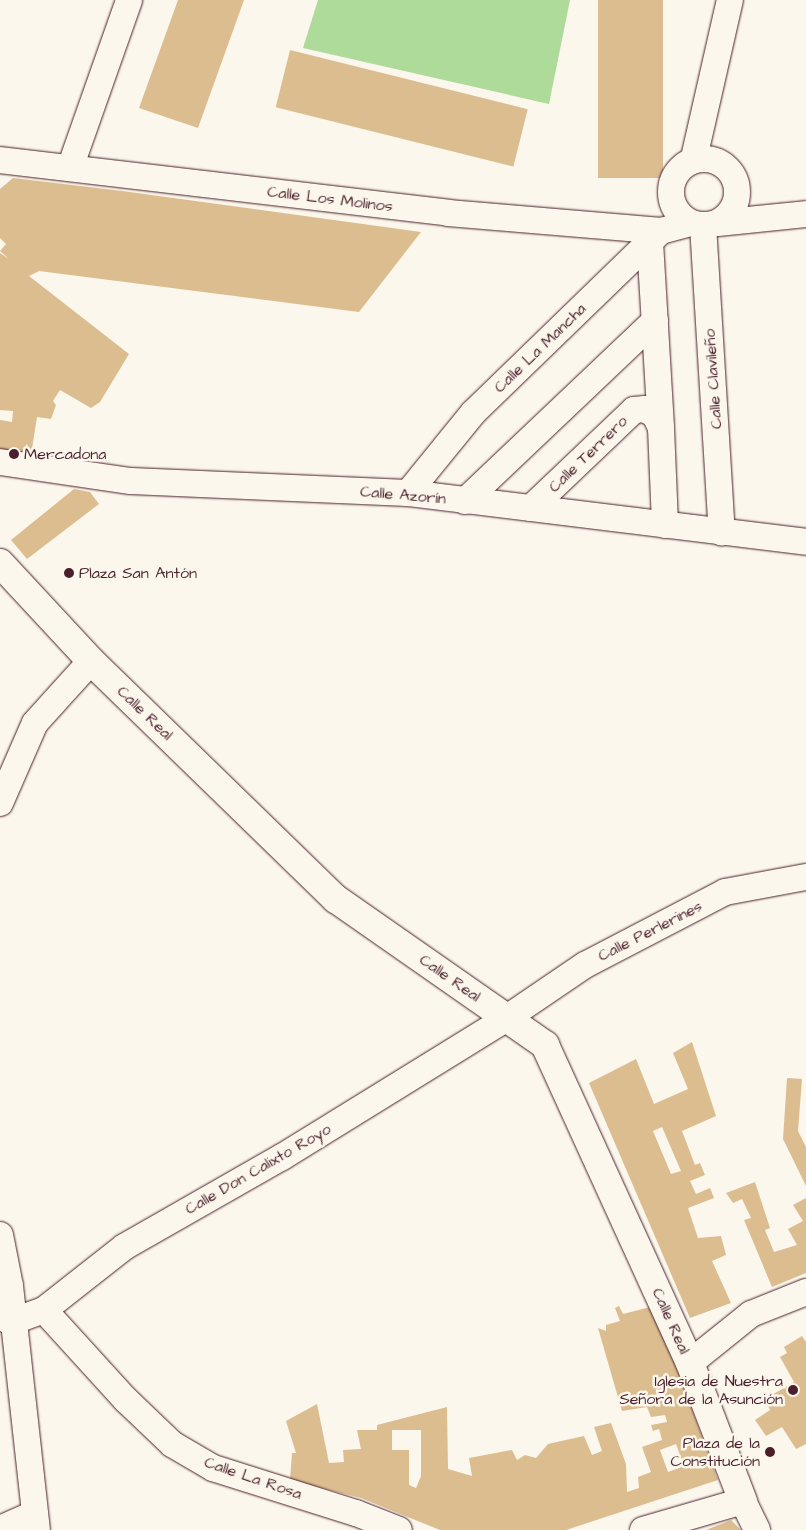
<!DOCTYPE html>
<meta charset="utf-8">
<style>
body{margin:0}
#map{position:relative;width:806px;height:1530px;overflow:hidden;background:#fbf7ec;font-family:"Architects Daughter",sans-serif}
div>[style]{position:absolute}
.green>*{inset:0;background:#aedb9a}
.building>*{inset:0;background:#dcbd90;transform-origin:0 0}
.roads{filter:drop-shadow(0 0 1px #4a1f2b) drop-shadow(0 0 1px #4a1f2b)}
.street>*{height:26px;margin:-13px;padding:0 13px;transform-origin:13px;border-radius:13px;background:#fbf7ec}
.street>.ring{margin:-13px;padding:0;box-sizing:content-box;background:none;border:26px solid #fbf7ec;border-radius:50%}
.secondary>*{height:28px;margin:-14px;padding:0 14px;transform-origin:14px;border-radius:14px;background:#fbf7ec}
.dots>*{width:14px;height:14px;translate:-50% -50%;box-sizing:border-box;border:2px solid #fbf7ec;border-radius:50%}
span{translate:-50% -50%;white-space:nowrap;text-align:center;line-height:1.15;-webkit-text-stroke:5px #fbf7ec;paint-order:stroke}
.street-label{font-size:16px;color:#4a1f2b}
.poi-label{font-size:16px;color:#4a1f2b}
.left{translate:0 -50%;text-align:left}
.right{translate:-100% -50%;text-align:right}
</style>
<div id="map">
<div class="green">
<i style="clip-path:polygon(318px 0,570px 0,549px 104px,303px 48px)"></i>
</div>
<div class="building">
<i style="clip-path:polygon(178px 0,244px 0,198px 128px,139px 108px)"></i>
<i style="left:598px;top:0;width:65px;height:178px"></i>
<i style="left:290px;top:50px;width:245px;height:59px;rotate:14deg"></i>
<i style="clip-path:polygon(13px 178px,122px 191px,421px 232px,359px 312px,39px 271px,29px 276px,129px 354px,100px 402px,91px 408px,60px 390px,53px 401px,56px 405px,51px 419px,37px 417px,31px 455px,0 450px,0 420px,12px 422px,13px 411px,0 410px,0 253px,9px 259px,0 251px,6px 244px,0 238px,0 189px)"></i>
<i style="clip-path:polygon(74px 489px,90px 492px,99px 504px,27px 559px,11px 540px)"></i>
<i style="clip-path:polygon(evenodd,692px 1042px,716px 1116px,682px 1131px,695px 1165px,700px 1163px,705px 1175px,690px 1181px,696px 1194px,710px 1188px,714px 1198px,688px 1208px,698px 1238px,721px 1236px,726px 1255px,712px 1261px,731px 1303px,690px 1318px,589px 1083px,636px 1059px,654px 1104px,688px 1089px,673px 1053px,692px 1042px,662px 1127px,681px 1171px,671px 1174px,653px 1131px,662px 1127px)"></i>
<i style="clip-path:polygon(787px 1078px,802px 1079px,798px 1131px,806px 1147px,806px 1186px,783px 1139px)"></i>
<i style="clip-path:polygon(755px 1182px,770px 1228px,765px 1230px,774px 1252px,797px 1245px,788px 1229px,803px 1221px,793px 1205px,806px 1198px,806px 1273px,772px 1287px,744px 1220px,751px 1218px,742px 1199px,733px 1203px,726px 1193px)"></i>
<i style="clip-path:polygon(evenodd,619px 1306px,623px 1314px,654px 1306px,718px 1480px,566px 1530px,440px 1530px,361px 1498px,290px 1480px,292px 1453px,296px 1453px,286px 1421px,317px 1404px,329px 1463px,344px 1462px,343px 1450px,361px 1449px,357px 1430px,377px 1430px,377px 1425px,447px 1407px,448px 1469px,472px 1476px,469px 1458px,512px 1450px,517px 1460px,525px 1455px,536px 1458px,548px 1444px,584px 1436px,592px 1455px,602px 1451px,594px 1427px,611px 1423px,626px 1464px,627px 1492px,639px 1488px,638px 1477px,651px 1472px,642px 1447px,662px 1440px,659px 1429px,653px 1431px,651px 1425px,667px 1422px,665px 1415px,651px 1417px,647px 1407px,622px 1411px,598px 1328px,606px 1331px,606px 1325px,620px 1321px,615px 1308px,619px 1306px,392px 1430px,421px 1430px,421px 1476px,416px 1488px,409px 1485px,409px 1450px,392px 1450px,392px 1430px,619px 1306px,676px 1444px,684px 1466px,668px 1472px,660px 1450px,676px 1444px)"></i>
<i style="clip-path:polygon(802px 1336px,806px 1342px,806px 1444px,796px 1449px,782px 1427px,766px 1436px,755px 1420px,770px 1410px,765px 1399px,794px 1382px,780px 1357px,787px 1353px,784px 1347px)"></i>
<i style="clip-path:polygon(731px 1520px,741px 1530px,706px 1530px)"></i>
</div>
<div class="roads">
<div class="street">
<i style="left:694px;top:158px;width:162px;rotate:-77.2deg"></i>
<i class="ring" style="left:671px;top:159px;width:40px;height:40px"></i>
<i style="left:0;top:160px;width:451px;rotate:6.7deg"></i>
<i style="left:448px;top:213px;width:214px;rotate:4.8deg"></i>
<i style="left:70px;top:168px;width:178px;rotate:-70.6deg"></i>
<i style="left:718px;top:223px;width:88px;rotate:-5.8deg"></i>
<i style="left:703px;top:225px;width:308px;rotate:86.5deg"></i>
<i style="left:650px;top:242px;width:186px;rotate:86.6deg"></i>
<i style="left:0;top:462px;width:132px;rotate:8.3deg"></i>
<i style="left:131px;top:481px;width:277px;rotate:2.5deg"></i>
<i style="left:408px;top:493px;width:401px;rotate:7deg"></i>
<i style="left:408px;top:493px;width:103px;rotate:-50.9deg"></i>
<i style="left:473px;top:413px;width:262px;rotate:-44.1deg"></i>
<i style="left:661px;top:231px;width:27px;rotate:-15deg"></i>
<i style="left:465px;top:501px;width:262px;rotate:-43.5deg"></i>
<i style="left:531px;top:508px;width:142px;rotate:-43.6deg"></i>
<i style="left:634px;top:410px;width:11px;rotate:-5deg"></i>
<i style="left:645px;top:409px;width:12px;rotate:31deg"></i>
<i style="left:655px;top:415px;width:14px;rotate:65deg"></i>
<i style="left:661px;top:428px;width:97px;rotate:87.6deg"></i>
<i style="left:0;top:803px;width:87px;rotate:-66.4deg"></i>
<i style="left:35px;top:723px;width:84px;rotate:-47.9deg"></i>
<i style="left:0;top:1235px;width:52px;rotate:78.9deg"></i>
<i style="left:10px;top:1286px;width:245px;rotate:83.7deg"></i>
<i style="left:44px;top:1310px;width:122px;rotate:47.7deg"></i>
<i style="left:126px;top:1400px;width:64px;rotate:43.7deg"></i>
<i style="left:172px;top:1444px;width:48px;rotate:30.3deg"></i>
<i style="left:213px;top:1468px;width:150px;rotate:17.5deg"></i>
<i style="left:356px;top:1513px;width:46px;rotate:21.6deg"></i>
<i style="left:0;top:1316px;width:13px;rotate:29deg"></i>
<i style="left:11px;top:1322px;width:35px;rotate:-20deg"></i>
<i style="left:44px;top:1310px;width:102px;rotate:-38.2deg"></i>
<i style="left:124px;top:1247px;width:182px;rotate:-29.7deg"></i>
<i style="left:282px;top:1157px;width:264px;rotate:-31.7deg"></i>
<i style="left:507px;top:1018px;width:94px;rotate:-34.2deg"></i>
<i style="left:585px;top:965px;width:158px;rotate:-27.5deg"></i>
<i style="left:725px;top:892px;width:82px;rotate:-10.5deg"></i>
<i style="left:690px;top:1363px;width:78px;rotate:-38.8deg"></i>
<i style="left:751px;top:1314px;width:59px;rotate:-21.8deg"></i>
<i style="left:0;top:1529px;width:36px;rotate:-24deg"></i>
<i style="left:643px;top:1530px;width:104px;rotate:-16.2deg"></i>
<i style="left:743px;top:1501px;width:32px;rotate:64deg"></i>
</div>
<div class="secondary">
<i style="left:0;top:563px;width:134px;rotate:47.1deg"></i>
<i style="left:91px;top:661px;width:342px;rotate:44.2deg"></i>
<i style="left:336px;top:899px;width:255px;rotate:34.9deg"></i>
<i style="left:545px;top:1045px;width:349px;rotate:65.5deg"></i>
<i style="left:690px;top:1363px;width:148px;rotate:69deg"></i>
</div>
</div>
<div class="dots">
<i style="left:14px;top:454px;background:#4a1f2b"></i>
<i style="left:69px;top:573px;background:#4a1f2b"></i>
<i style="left:793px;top:1390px;background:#4a1f2b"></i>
<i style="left:770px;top:1452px;background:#4a1f2b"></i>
</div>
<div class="street-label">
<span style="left:330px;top:199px;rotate:7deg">Calle Los Molinos</span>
<span style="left:540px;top:348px;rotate:-44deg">Calle La Mancha</span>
<span style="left:713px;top:379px;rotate:-94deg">Calle Clavileño</span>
<span style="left:588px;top:454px;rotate:-44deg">Calle Terrero</span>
<span style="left:403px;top:495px;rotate:5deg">Calle Azorín</span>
<span style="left:145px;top:713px;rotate:44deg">Calle Real</span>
<span style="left:650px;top:931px;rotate:-27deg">Calle Perlerines</span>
<span style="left:450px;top:978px;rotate:35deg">Calle Real</span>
<span style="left:258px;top:1169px;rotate:-30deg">Calle Don Calixto Royo</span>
<span style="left:671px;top:1321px;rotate:66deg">Calle Real</span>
<span style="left:253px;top:1478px;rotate:19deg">Calle La Rosa</span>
</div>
<div class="poi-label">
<span class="left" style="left:24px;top:454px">Mercadona</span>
<span class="left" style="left:79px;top:573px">Plaza San Antón</span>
<span class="right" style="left:783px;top:1390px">Iglesia de Nuestra<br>Señora de la Asunción</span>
<span class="right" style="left:760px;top:1452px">Plaza de la<br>Constitución</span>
</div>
</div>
